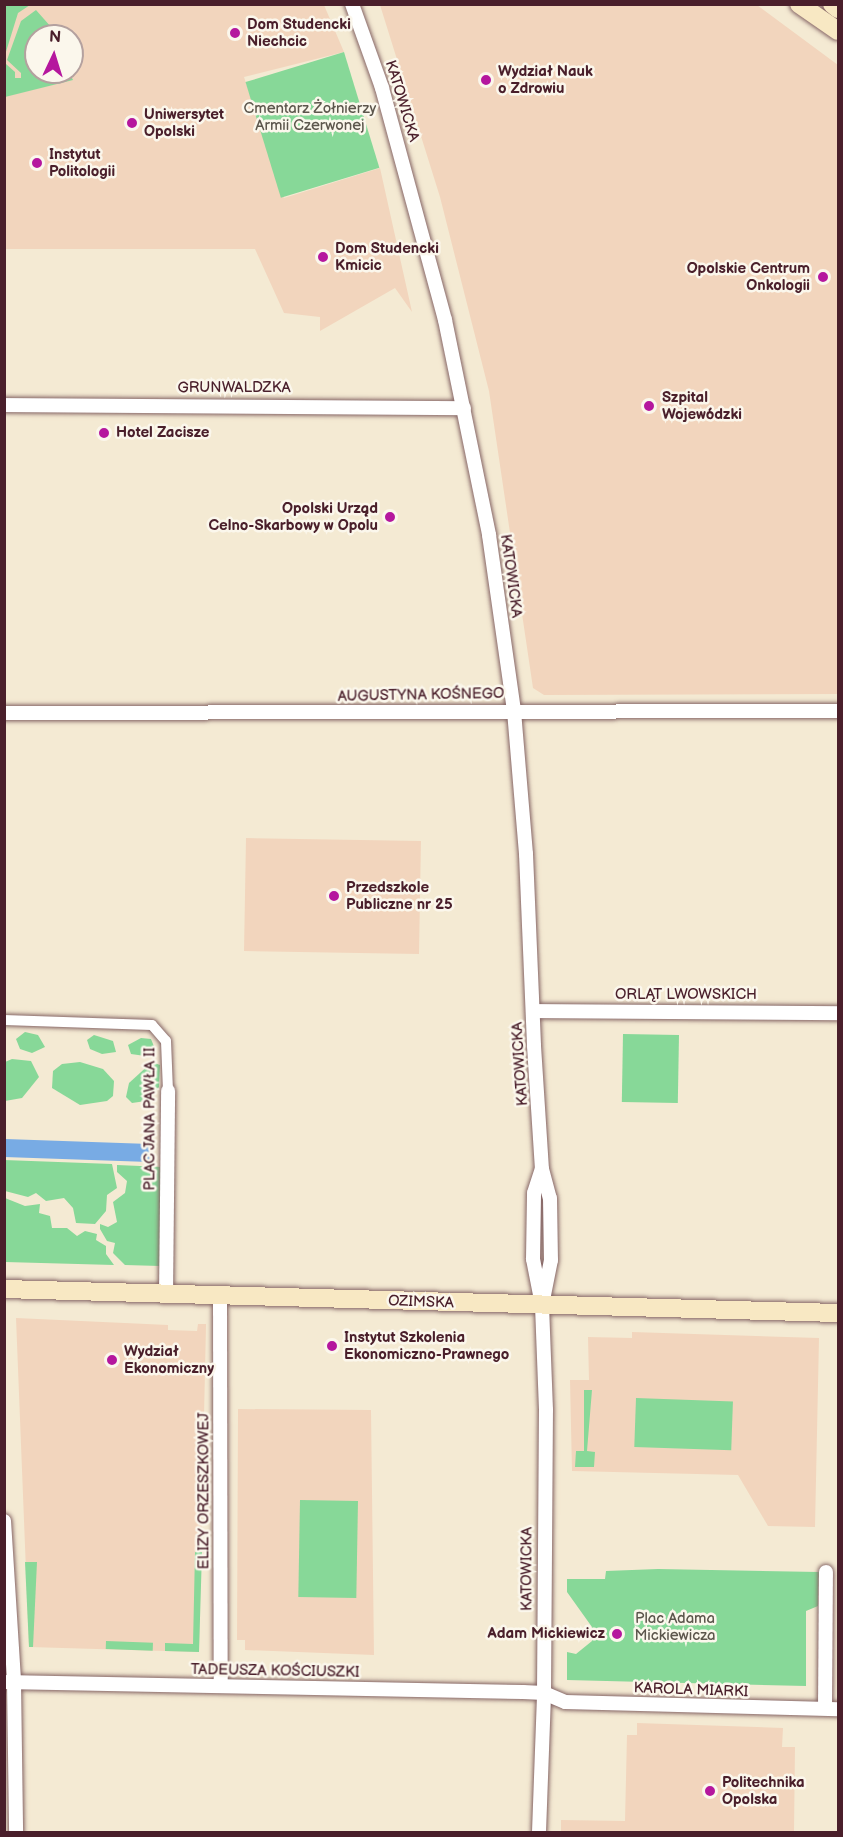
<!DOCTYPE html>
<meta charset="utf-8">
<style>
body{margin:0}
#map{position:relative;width:843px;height:1837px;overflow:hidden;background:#f4ead3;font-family:"Balsamiq Sans",sans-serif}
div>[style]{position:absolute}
.built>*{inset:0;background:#f2d5bd;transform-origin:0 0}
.green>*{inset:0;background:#87d898;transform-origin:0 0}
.water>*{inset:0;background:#78abe4;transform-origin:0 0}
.roads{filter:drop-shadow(0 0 2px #866666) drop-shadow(0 0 2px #866666)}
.pedestrian>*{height:10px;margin:-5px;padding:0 5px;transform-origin:5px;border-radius:5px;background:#fff}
.minor>*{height:14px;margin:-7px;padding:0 7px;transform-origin:7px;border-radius:7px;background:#fff}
.secondary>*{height:18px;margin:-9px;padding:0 9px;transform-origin:9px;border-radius:9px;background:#f8e8c3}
.dots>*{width:16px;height:16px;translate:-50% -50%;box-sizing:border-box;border:3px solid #fbf7ec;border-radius:50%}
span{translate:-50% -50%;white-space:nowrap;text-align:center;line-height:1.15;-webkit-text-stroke:5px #fbf7ec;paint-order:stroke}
.poi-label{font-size:15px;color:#4a1f2b;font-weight:700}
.left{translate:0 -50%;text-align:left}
.right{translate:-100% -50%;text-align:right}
.street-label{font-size:15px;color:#4a1f2b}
.park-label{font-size:15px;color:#5c564c}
.frame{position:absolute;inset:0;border:6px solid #4a1f2b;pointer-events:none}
.north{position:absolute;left:24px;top:24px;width:60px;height:60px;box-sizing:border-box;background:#fbf7ec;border:2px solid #b4a19f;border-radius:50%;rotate:4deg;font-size:16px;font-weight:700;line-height:24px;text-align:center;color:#4a1f2b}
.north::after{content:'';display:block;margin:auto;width:21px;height:27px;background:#b5179e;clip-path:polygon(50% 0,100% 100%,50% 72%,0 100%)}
</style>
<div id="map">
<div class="built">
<i style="clip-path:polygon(evenodd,4px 5px,324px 5px,344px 52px,244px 77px,284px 198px,380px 168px,412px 312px,395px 288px,320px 331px,320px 317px,284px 313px,255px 249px,5px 249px,4px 5px,36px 36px,72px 36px,72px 72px,36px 72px,36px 36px)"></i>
<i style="clip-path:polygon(380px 5px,757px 5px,838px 65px,838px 694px,544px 695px,533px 688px,489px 391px,440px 197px)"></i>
<i style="left:246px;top:838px;width:175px;height:113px;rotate:1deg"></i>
<i style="clip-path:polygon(16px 1318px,168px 1325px,168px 1330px,197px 1331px,198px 1324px,206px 1324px,199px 1652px,29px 1647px)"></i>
<i style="clip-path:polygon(632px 1332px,819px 1338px,815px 1527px,768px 1526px,738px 1475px,572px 1471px,570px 1380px,589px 1380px,588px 1337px,632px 1338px)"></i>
<i style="clip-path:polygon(238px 1409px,371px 1410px,374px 1655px,245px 1650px,245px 1640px,237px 1640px)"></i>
<i style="clip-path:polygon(637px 1723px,783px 1728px,782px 1747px,795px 1747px,794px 1832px,561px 1832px,561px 1820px,625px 1821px,627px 1735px,637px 1735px)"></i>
</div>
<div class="green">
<i style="clip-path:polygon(5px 4px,30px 5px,18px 13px,5px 55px)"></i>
<i style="clip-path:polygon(36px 10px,59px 36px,36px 36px,36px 72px,69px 72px,73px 80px,5px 97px,6px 64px,15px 72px,15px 78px,21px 78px,21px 73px,7px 60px,21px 21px)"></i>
<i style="left:344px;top:52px;width:121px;height:103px;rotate:73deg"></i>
<i style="clip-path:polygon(25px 1032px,38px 1035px,45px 1047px,32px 1053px,20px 1049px,16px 1039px)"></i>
<i style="left:623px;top:1034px;width:56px;height:68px;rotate:1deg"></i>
<i style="clip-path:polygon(94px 1035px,113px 1041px,116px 1052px,102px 1054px,90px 1049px,87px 1040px)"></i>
<i style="clip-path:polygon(141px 1038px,151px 1039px,155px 1049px,145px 1056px,131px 1054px,128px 1045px)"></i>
<i style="clip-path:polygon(12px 1059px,31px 1061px,39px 1077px,22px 1098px,5px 1101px,5px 1062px)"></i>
<i style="clip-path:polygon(80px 1062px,103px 1069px,114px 1081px,113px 1096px,107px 1101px,80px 1105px,52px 1088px,53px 1071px,62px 1064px)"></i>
<i style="clip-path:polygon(152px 1062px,160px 1065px,159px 1087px,146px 1101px,132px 1103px,126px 1097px,129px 1083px)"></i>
<i style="clip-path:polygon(4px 1160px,112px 1164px,117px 1188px,107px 1195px,106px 1211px,95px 1224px,76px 1223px,73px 1208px,64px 1198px,46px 1201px,36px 1193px,28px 1197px,5px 1191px)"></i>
<i style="clip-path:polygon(117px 1165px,163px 1167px,160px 1266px,125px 1265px,113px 1253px,115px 1243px,107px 1241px,100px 1229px,100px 1224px,108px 1227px,117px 1222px,113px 1202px,125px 1193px,127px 1181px,117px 1172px)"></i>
<i style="clip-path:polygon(5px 1198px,25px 1206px,40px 1204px,39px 1213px,50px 1216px,52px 1228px,67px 1228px,77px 1236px,85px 1231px,97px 1234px,96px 1240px,106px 1246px,106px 1254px,114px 1265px,5px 1262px)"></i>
<i style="clip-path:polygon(584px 1390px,592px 1390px,587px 1451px,595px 1452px,594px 1467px,575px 1467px,576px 1451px,584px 1451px)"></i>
<i style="left:636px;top:1398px;width:97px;height:49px;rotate:2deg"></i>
<i style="left:300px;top:1500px;width:58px;height:97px;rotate:1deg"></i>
<i style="clip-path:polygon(195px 1552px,202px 1552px,199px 1652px,165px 1651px,165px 1643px,193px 1644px)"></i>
<i style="clip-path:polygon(25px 1562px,37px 1562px,33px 1647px,29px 1647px)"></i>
<i style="clip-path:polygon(658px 1569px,819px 1572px,818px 1606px,806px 1611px,806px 1686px,567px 1680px,567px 1652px,576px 1654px,592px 1641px,592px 1627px,567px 1592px,567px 1579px,605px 1579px,606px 1571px)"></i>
<i style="left:106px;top:1641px;width:47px;height:8px;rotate:2deg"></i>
</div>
<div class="water">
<i style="left:5px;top:1139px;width:145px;height:18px;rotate:2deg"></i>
</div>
<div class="roads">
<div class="pedestrian">
<i style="left:4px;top:1020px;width:148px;rotate:1.9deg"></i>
<i style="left:152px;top:1025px;width:21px;rotate:49deg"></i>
<i style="left:166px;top:1041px;width:50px;rotate:87.7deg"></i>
</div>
<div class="minor">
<i style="left:352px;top:4px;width:89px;rotate:70.3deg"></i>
<i style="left:382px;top:88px;width:240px;rotate:74.8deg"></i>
<i style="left:445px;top:320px;width:219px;rotate:78.4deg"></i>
<i style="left:489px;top:535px;width:178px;rotate:81.9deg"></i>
<i style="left:514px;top:711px;width:144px;rotate:85.2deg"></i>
<i style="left:526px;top:854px;width:192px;rotate:87.6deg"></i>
<i style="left:534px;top:1046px;width:123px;rotate:86.3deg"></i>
<i style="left:542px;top:1169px;width:30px;rotate:75deg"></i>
<i style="left:550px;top:1198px;width:62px;rotate:89.1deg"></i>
<i style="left:551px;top:1260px;width:46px;rotate:101.3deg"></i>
<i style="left:4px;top:405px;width:460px;rotate:0.4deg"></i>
<i style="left:4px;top:713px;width:834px;rotate:-0.14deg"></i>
<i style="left:533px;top:1011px;width:305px;rotate:0.4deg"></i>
<i style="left:166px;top:1295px;width:204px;rotate:-89.4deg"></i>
<i style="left:220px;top:1296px;width:390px;rotate:89.9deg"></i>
<i style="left:4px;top:1521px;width:161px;rotate:86.4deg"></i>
<i style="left:14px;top:1682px;width:150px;rotate:89.2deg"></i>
<i style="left:4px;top:1682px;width:519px;rotate:1.1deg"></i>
<i style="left:523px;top:1692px;width:21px;rotate:3deg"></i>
<i style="left:544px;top:1693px;width:23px;rotate:23deg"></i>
<i style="left:565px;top:1702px;width:273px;rotate:1.5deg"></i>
<i style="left:825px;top:1708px;width:136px;rotate:-89.6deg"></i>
<i style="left:539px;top:1832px;width:139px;rotate:-87.9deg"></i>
<i style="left:544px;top:1693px;width:283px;rotate:-89.6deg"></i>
<i style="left:546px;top:1410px;width:105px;rotate:-92.2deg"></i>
<i style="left:542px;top:1305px;width:47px;rotate:-101.1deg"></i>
<i style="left:533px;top:1259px;width:66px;rotate:-89.1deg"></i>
<i style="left:534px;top:1193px;width:25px;rotate:-72deg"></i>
</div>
<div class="secondary">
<i style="left:799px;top:4px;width:47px;rotate:34.7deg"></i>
<i style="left:832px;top:4px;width:8px;rotate:40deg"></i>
<i style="left:4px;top:1289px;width:834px;rotate:1.65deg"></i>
</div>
</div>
<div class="dots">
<i style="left:235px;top:33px;background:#b5179e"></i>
<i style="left:486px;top:80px;background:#b5179e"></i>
<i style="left:132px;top:123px;background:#b5179e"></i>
<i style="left:37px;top:163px;background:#b5179e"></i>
<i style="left:323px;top:257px;background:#b5179e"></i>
<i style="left:823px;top:277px;background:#b5179e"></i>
<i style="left:649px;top:406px;background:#b5179e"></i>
<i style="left:104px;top:433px;background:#b5179e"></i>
<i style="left:390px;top:517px;background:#b5179e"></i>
<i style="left:334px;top:896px;background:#b5179e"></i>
<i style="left:332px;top:1346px;background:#b5179e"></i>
<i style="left:112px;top:1360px;background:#b5179e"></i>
<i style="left:617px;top:1634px;background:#b5179e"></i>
<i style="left:710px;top:1791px;background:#b5179e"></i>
</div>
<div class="poi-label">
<span class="left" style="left:247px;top:33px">Dom Studencki<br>Niechcic</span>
<span class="left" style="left:498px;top:80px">Wydział Nauk<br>o Zdrowiu</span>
<span class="left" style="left:144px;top:123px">Uniwersytet<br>Opolski</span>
<span class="left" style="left:49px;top:163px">Instytut<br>Politologii</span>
<span class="left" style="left:335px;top:257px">Dom Studencki<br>Kmicic</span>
<span class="right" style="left:810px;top:277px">Opolskie Centrum<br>Onkologii</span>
<span class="left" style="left:662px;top:406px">Szpital<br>Wojewódzki</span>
<span class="left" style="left:116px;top:433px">Hotel Zacisze</span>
<span class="right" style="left:378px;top:517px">Opolski Urząd<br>Celno-Skarbowy w Opolu</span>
<span class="left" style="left:346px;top:896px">Przedszkole<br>Publiczne nr 25</span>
<span class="left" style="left:344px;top:1346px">Instytut Szkolenia<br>Ekonomiczno-Prawnego</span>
<span class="left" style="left:124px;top:1360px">Wydział<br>Ekonomiczny</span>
<span class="right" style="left:605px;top:1634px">Adam Mickiewicz</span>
<span class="left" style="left:722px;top:1791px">Politechnika<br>Opolska</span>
</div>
<div class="street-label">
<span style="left:402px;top:101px;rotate:73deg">KATOWICKA</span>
<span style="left:234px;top:388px">GRUNWALDZKA</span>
<span style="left:511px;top:576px;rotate:82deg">KATOWICKA</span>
<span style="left:421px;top:695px;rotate:-1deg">AUGUSTYNA KOŚNEGO</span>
<span style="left:686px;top:995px">ORLĄT LWOWSKICH</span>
<span style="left:520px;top:1064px;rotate:-94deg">KATOWICKA</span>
<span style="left:150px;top:1119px;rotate:-90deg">PLAC JANA PAWŁA II</span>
<span style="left:421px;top:1302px;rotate:2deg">OZIMSKA</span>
<span style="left:204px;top:1491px;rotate:-90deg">ELIZY ORZESZKOWEJ</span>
<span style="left:527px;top:1569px;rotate:-90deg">KATOWICKA</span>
<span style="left:275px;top:1671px;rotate:1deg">TADEUSZA KOŚCIUSZKI</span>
<span style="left:691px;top:1690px;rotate:2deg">KAROLA MIARKI</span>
</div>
<div class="park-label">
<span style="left:310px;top:117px">Cmentarz Żołnierzy<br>Armii Czerwonej</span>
<span style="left:675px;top:1627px">Plac Adama<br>Mickiewicza</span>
</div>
<div class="frame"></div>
<div class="north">N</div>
</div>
